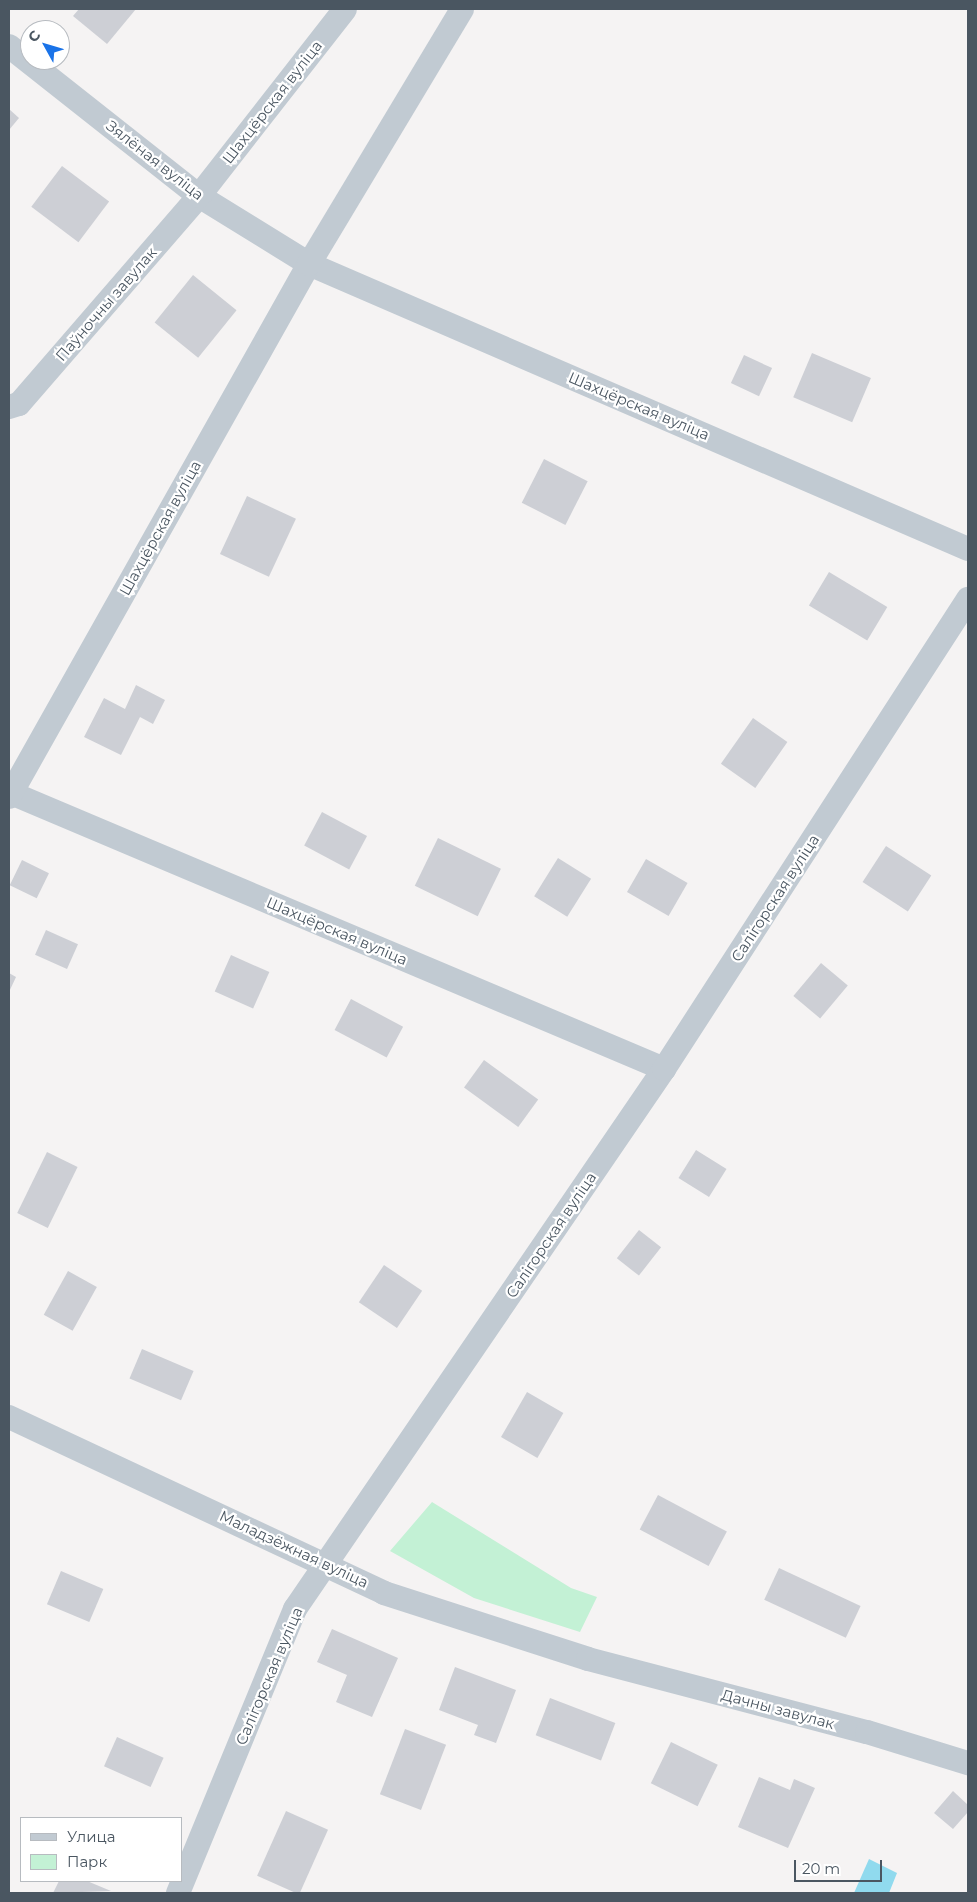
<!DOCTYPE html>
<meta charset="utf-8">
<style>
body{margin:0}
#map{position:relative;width:977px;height:1902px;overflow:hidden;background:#f5f3f3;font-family:Montserrat,sans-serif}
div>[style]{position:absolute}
.green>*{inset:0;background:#c3f1d5}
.water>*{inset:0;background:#90daee}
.building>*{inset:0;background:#cdcfd5;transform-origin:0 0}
.minor>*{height:24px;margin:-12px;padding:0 12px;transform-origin:12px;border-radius:12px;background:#c1cad2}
span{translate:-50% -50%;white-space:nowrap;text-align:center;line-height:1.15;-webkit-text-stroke:4.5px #fff;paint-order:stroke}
.street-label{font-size:15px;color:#4a5661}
.frame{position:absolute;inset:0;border:10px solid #4a5661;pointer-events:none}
.legend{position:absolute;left:20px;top:1817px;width:162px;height:65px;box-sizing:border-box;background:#fff;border:1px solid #b7bbc0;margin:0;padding:6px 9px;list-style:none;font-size:15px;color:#4a5661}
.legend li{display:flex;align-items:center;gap:10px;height:25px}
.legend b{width:25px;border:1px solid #b7bbc0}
.north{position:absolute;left:20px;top:20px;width:50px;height:50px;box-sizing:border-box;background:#fff;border:1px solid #b7bbc0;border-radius:50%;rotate:309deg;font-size:14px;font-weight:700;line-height:20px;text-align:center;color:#4a5661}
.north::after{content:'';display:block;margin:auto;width:18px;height:22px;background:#1a73e8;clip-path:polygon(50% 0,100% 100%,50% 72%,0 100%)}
.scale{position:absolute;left:794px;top:1860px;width:88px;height:22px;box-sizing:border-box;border:2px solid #4a5661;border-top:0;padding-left:6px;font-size:15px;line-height:18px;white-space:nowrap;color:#4a5661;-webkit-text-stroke:4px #fff;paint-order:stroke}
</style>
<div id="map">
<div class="green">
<i style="clip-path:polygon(432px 1502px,571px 1588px,597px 1597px,580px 1632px,474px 1598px,390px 1551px)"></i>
</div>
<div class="water">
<i style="clip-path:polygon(869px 1859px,897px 1873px,889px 1893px,854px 1893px)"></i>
</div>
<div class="building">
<i style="clip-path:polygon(79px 9px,136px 9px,107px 44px,73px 16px)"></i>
<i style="clip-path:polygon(9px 109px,19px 118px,9px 130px)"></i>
<i style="left:62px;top:166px;width:59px;height:51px;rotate:37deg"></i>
<i style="left:193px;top:275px;width:56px;height:61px;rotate:39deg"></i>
<i style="left:812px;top:353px;width:64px;height:48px;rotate:23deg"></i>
<i style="left:744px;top:355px;width:31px;height:31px;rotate:25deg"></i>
<i style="left:544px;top:459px;width:49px;height:49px;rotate:27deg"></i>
<i style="left:247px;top:496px;width:54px;height:64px;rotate:25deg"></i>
<i style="left:829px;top:572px;width:68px;height:39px;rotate:31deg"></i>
<i style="clip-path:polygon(136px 685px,165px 700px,153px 724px,140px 717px,121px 755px,84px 737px,104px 698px,125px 709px)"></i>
<i style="left:753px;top:718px;width:42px;height:56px;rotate:35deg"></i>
<i style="left:322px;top:812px;width:51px;height:38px;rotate:28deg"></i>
<i style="left:438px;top:838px;width:70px;height:53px;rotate:26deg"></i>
<i style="left:886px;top:846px;width:54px;height:43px;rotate:33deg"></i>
<i style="left:558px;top:858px;width:39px;height:45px;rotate:32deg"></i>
<i style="left:646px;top:859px;width:48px;height:38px;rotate:30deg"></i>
<i style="left:22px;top:860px;width:30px;height:28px;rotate:26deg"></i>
<i style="left:46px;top:930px;width:35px;height:27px;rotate:24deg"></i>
<i style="left:231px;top:955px;width:42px;height:40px;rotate:24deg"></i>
<i style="left:821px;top:963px;width:35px;height:43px;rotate:40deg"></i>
<i style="clip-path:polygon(9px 973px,16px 977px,9px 992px)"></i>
<i style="left:351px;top:999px;width:59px;height:35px;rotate:28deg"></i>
<i style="left:484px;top:1060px;width:67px;height:34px;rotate:36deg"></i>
<i style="left:696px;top:1150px;width:36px;height:33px;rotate:32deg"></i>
<i style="left:47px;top:1152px;width:34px;height:68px;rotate:26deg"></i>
<i style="left:639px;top:1230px;width:28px;height:36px;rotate:38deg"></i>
<i style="left:384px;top:1265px;width:46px;height:45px;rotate:34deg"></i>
<i style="left:68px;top:1271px;width:33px;height:50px;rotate:29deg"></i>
<i style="left:142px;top:1349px;width:56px;height:32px;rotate:23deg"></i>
<i style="left:527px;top:1392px;width:42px;height:52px;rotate:30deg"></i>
<i style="left:658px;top:1495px;width:78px;height:39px;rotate:28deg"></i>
<i style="left:779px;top:1568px;width:90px;height:35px;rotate:25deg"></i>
<i style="left:61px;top:1571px;width:46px;height:36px;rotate:23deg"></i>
<i style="clip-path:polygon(332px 1629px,398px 1658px,372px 1717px,336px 1702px,347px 1675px,317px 1662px)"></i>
<i style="clip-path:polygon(455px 1667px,516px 1690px,496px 1743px,474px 1735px,478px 1725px,439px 1710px)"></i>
<i style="left:550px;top:1698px;width:70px;height:40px;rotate:21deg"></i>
<i style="left:405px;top:1729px;width:44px;height:70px;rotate:21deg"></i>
<i style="left:117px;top:1737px;width:51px;height:32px;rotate:24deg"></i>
<i style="left:671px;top:1742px;width:52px;height:46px;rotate:26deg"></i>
<i style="clip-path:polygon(759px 1777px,790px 1790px,794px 1779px,815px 1788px,788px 1848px,738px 1827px)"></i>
<i style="clip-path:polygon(953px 1791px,968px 1805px,968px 1812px,953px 1829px,934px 1813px)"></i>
<i style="left:286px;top:1811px;width:46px;height:71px;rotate:24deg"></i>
<i style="clip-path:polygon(59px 1881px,87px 1881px,111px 1891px,53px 1893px)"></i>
</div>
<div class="minor">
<i style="left:9px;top:46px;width:242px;rotate:38.3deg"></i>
<i style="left:199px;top:196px;width:129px;rotate:31.7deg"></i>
<i style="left:309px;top:264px;width:718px;rotate:23.39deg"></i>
<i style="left:9px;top:407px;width:10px;rotate:-17deg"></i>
<i style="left:19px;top:404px;width:275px;rotate:-49.1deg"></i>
<i style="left:199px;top:196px;width:237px;rotate:-52deg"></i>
<i style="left:11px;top:793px;width:709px;rotate:22.91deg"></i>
<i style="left:9px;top:797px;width:612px;rotate:-60.63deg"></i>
<i style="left:309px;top:264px;width:297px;rotate:-59deg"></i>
<i style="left:9px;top:1417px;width:414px;rotate:25.1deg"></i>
<i style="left:384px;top:1593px;width:214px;rotate:17.9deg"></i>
<i style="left:588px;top:1659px;width:288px;rotate:14.7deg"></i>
<i style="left:867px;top:1732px;width:106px;rotate:17.1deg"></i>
<i style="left:178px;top:1893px;width:307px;rotate:-67.6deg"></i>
<i style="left:295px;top:1609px;width:654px;rotate:-55.65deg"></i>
<i style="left:664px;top:1069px;width:560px;rotate:-57.1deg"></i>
</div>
<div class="street-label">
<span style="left:272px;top:102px;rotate:-52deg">Шахцёрская вуліца</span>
<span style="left:155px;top:160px;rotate:38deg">Зялёная вуліца</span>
<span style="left:106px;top:304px;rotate:-49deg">Паўночны завулак</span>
<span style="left:639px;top:406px;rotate:23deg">Шахцёрская вуліца</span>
<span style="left:160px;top:528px;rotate:-61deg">Шахцёрская вуліца</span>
<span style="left:775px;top:898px;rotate:-57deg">Салігорская вуліца</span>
<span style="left:337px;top:931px;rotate:23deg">Шахцёрская вуліца</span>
<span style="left:551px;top:1235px;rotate:-56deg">Салігорская вуліца</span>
<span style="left:294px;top:1549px;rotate:25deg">Маладзёжная вуліца</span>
<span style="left:269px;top:1676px;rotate:-67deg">Салігорская вуліца</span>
<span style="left:778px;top:1709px;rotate:15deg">Дачны завулак</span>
</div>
<div class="frame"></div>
<ul class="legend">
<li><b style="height:6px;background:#c1cad2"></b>Улица</li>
<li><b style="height:14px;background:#c3f1d5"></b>Парк</li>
</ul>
<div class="north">С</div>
<div class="scale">20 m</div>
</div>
